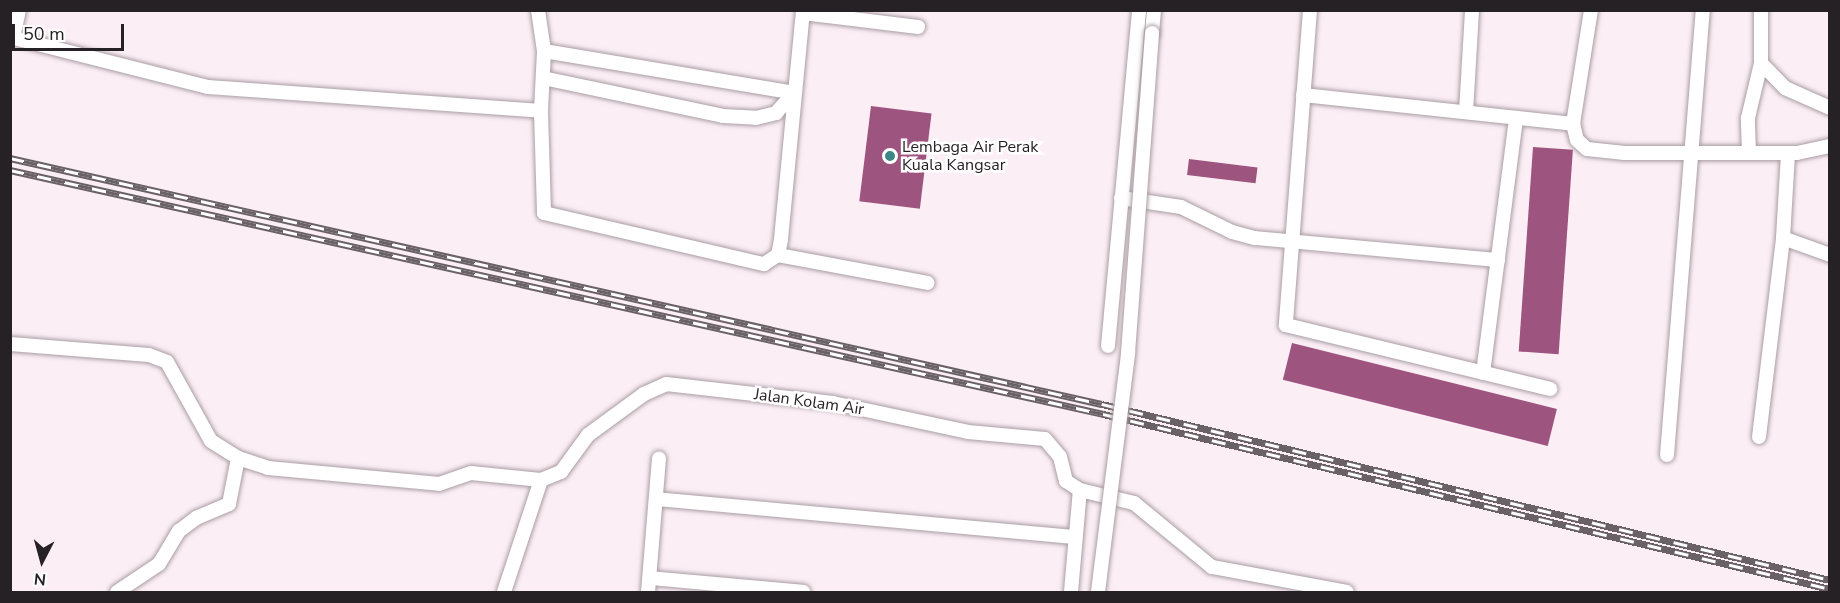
<!DOCTYPE html>
<style>
body{margin:0}
#map{position:relative;width:1840px;height:603px;overflow:hidden;background:#fbeef5;font-family:"Nunito Sans",sans-serif}
div>[style]{position:absolute}
.building>*{inset:0;background:#9d547e;transform-origin:0 0}
.roads{filter:drop-shadow(0 0 2px #a99da3) drop-shadow(0 0 2px #a99da3)}
.street>*{height:14px;margin:-7px;padding:0 7px;transform-origin:7px;border-radius:7px;background:#fff}
.rail>*{height:7px;margin-top:-3.5px;transform-origin:0;background:repeating-linear-gradient(90deg,#fff 0 14px,#696166 0 28px);box-sizing:border-box;border-block:2px solid #696166}
.bridges{filter:drop-shadow(0 0 2px #a99da3) drop-shadow(0 0 2px #a99da3)}
.street-bridge>*{height:14px;margin:-7px;padding:0 7px;transform-origin:7px;border-radius:7px;background:#fff}
.dots>*{width:16px;height:16px;translate:-50% -50%;box-sizing:border-box;border:3px solid #fff;border-radius:50%}
span{translate:-50% -50%;white-space:nowrap;text-align:center;line-height:1.15;-webkit-text-stroke:5px #fff;paint-order:stroke}
.poi-label{font-size:16px;color:#262124}
.left{translate:0 -50%;text-align:left}
.street-label{font-size:16px;color:#262124}
.frame{position:absolute;inset:0;border:12px solid #262124;pointer-events:none}
.north{position:absolute;left:12px;top:531px;width:60px;height:60px;-webkit-text-stroke:4px #fff;paint-order:stroke;rotate:186deg;font-size:16px;font-weight:700;line-height:24px;text-align:center;color:#262124}
.north::after{content:'';display:block;margin:auto;width:21px;height:27px;background:#262124;clip-path:polygon(50% 0,100% 100%,50% 72%,0 100%)}
.scale{position:absolute;left:12px;top:24px;width:112px;height:27px;box-sizing:border-box;border:3px solid #262124;border-top:0;padding-left:8px;font-size:18px;line-height:21px;white-space:nowrap;color:#262124;-webkit-text-stroke:4px #fff;paint-order:stroke}
</style>
<div id="map">
<div class="building">
<i style="left:871px;top:106px;width:61px;height:96px;rotate:7deg"></i>
<i style="left:1533px;top:147px;width:40px;height:205px;rotate:4deg"></i>
<i style="left:1189px;top:159px;width:69px;height:16px;rotate:7deg"></i>
<i style="left:1292px;top:343px;width:273px;height:38px;rotate:14deg"></i>
</div>
<div class="roads">
<div class="street">
<i style="left:538px;top:10px;width:41px;rotate:81.7deg"></i>
<i style="left:544px;top:51px;width:60px;rotate:92.9deg"></i>
<i style="left:541px;top:111px;width:102px;rotate:88.3deg"></i>
<i style="left:544px;top:213px;width:226px;rotate:13.1deg"></i>
<i style="left:764px;top:264px;width:17px;rotate:-33deg"></i>
<i style="left:778px;top:255px;width:16px;rotate:-79deg"></i>
<i style="left:781px;top:239px;width:230px;rotate:-84.5deg"></i>
<i style="left:1310px;top:10px;width:316px;rotate:94.4deg"></i>
<i style="left:1286px;top:325px;width:272px;rotate:13.6deg"></i>
<i style="left:1591px;top:10px;width:115px;rotate:99deg"></i>
<i style="left:1573px;top:124px;width:16px;rotate:76deg"></i>
<i style="left:1577px;top:140px;width:13px;rotate:42deg"></i>
<i style="left:1587px;top:149px;width:38px;rotate:6deg"></i>
<i style="left:1625px;top:153px;width:172px"></i>
<i style="left:1797px;top:153px;width:34px;rotate:-12deg"></i>
<i style="left:1761px;top:10px;width:53px;rotate:90deg"></i>
<i style="left:1761px;top:63px;width:35px;rotate:46deg"></i>
<i style="left:1785px;top:88px;width:49px;rotate:24deg"></i>
<i style="left:803px;top:13px;width:116px;rotate:6.9deg"></i>
<i style="left:1152px;top:33px;width:23px;rotate:-85deg"></i>
<i style="left:10px;top:37px;width:204px;rotate:14.2deg"></i>
<i style="left:208px;top:87px;width:334px;rotate:4.1deg"></i>
<i style="left:13px;top:38px;width:29px;rotate:-78deg"></i>
<i style="left:544px;top:51px;width:254px;rotate:9.5deg"></i>
<i style="left:543px;top:78px;width:184px;rotate:11.9deg"></i>
<i style="left:723px;top:116px;width:33px;rotate:3deg"></i>
<i style="left:756px;top:118px;width:21px;rotate:-14deg"></i>
<i style="left:776px;top:113px;width:27px;rotate:-48deg"></i>
<i style="left:1303px;top:95px;width:272px;rotate:6.1deg"></i>
<i style="left:1466px;top:112px;width:102px;rotate:-86.6deg"></i>
<i style="left:1749px;top:153px;width:35px;rotate:-92deg"></i>
<i style="left:1748px;top:118px;width:57px;rotate:-76.7deg"></i>
<i style="left:1121px;top:198px;width:61px;rotate:8.5deg"></i>
<i style="left:1181px;top:207px;width:57px;rotate:26.1deg"></i>
<i style="left:1232px;top:232px;width:24px;rotate:15deg"></i>
<i style="left:1255px;top:238px;width:244px;rotate:5.2deg"></i>
<i style="left:1783px;top:238px;width:50px;rotate:19.9deg"></i>
<i style="left:778px;top:255px;width:152px;rotate:10.6deg"></i>
<i style="left:10px;top:344px;width:139px;rotate:4.5deg"></i>
<i style="left:149px;top:355px;width:19px;rotate:21deg"></i>
<i style="left:167px;top:362px;width:90px;rotate:60.9deg"></i>
<i style="left:211px;top:441px;width:32px;rotate:32deg"></i>
<i style="left:238px;top:458px;width:32px;rotate:18deg"></i>
<i style="left:268px;top:468px;width:172px;rotate:5.3deg"></i>
<i style="left:439px;top:484px;width:34px;rotate:-19deg"></i>
<i style="left:471px;top:473px;width:70px;rotate:5.7deg"></i>
<i style="left:541px;top:480px;width:118px;rotate:108.3deg"></i>
<i style="left:1108px;top:346px;width:337px;rotate:-84.7deg"></i>
<i style="left:1483px;top:373px;width:257px;rotate:-82.6deg"></i>
<i style="left:1759px;top:437px;width:200px;rotate:-83.1deg"></i>
<i style="left:1783px;top:238px;width:85px;rotate:-86.6deg"></i>
<i style="left:1667px;top:455px;width:446px;rotate:-85.4deg"></i>
<i style="left:541px;top:480px;width:22px;rotate:-22deg"></i>
<i style="left:561px;top:472px;width:46px;rotate:-53.9deg"></i>
<i style="left:588px;top:435px;width:69px;rotate:-36.2deg"></i>
<i style="left:644px;top:394px;width:24px;rotate:-24deg"></i>
<i style="left:666px;top:384px;width:168px;rotate:6.5deg"></i>
<i style="left:833px;top:403px;width:138px;rotate:12.1deg"></i>
<i style="left:968px;top:432px;width:77px;rotate:5.2deg"></i>
<i style="left:1045px;top:439px;width:23px;rotate:50deg"></i>
<i style="left:1060px;top:457px;width:25px;rotate:76deg"></i>
<i style="left:1066px;top:481px;width:17px;rotate:33deg"></i>
<i style="left:1080px;top:490px;width:56px;rotate:13.5deg"></i>
<i style="left:1134px;top:503px;width:101px;rotate:39.4deg"></i>
<i style="left:1212px;top:567px;width:137px;rotate:10.5deg"></i>
<i style="left:656px;top:499px;width:421px;rotate:5.2deg"></i>
<i style="left:650px;top:578px;width:154px;rotate:5.2deg"></i>
<i style="left:117px;top:592px;width:50px;rotate:-33.7deg"></i>
<i style="left:159px;top:564px;width:39px;rotate:-59deg"></i>
<i style="left:179px;top:531px;width:21px;rotate:-37deg"></i>
<i style="left:196px;top:518px;width:36px;rotate:-23deg"></i>
<i style="left:229px;top:504px;width:47px;rotate:-78.9deg"></i>
<i style="left:648px;top:592px;width:134px;rotate:-85.3deg"></i>
<i style="left:1071px;top:592px;width:102px;rotate:-85deg"></i>
</div>
</div>
<div class="rail">
<i style="left:10px;top:158px;width:1119px;rotate:12.7deg"></i>
<i style="left:1102px;top:404px;width:749px;rotate:13.59deg"></i>
<i style="left:10px;top:170px;width:1120px;rotate:12.58deg"></i>
<i style="left:1103px;top:414px;width:748px;rotate:13.53deg"></i>
</div>
<div class="bridges">
<div class="street-bridge">
<i style="left:1098px;top:592px;width:241px;rotate:-82.8deg"></i>
<i style="left:1128px;top:353px;width:321px;rotate:-85.7deg"></i>
</div>
</div>
<div class="dots">
<i style="left:890px;top:156px;background:#3d8586"></i>
</div>
<div class="poi-label">
<span class="left" style="left:902px;top:156px">Lembaga Air Perak<br>Kuala Kangsar</span>
</div>
<div class="street-label">
<span style="left:809px;top:402px;rotate:8deg">Jalan Kolam Air</span>
</div>
<div class="frame"></div>
<div class="north">N</div>
<div class="scale">50 m</div>
</div>
